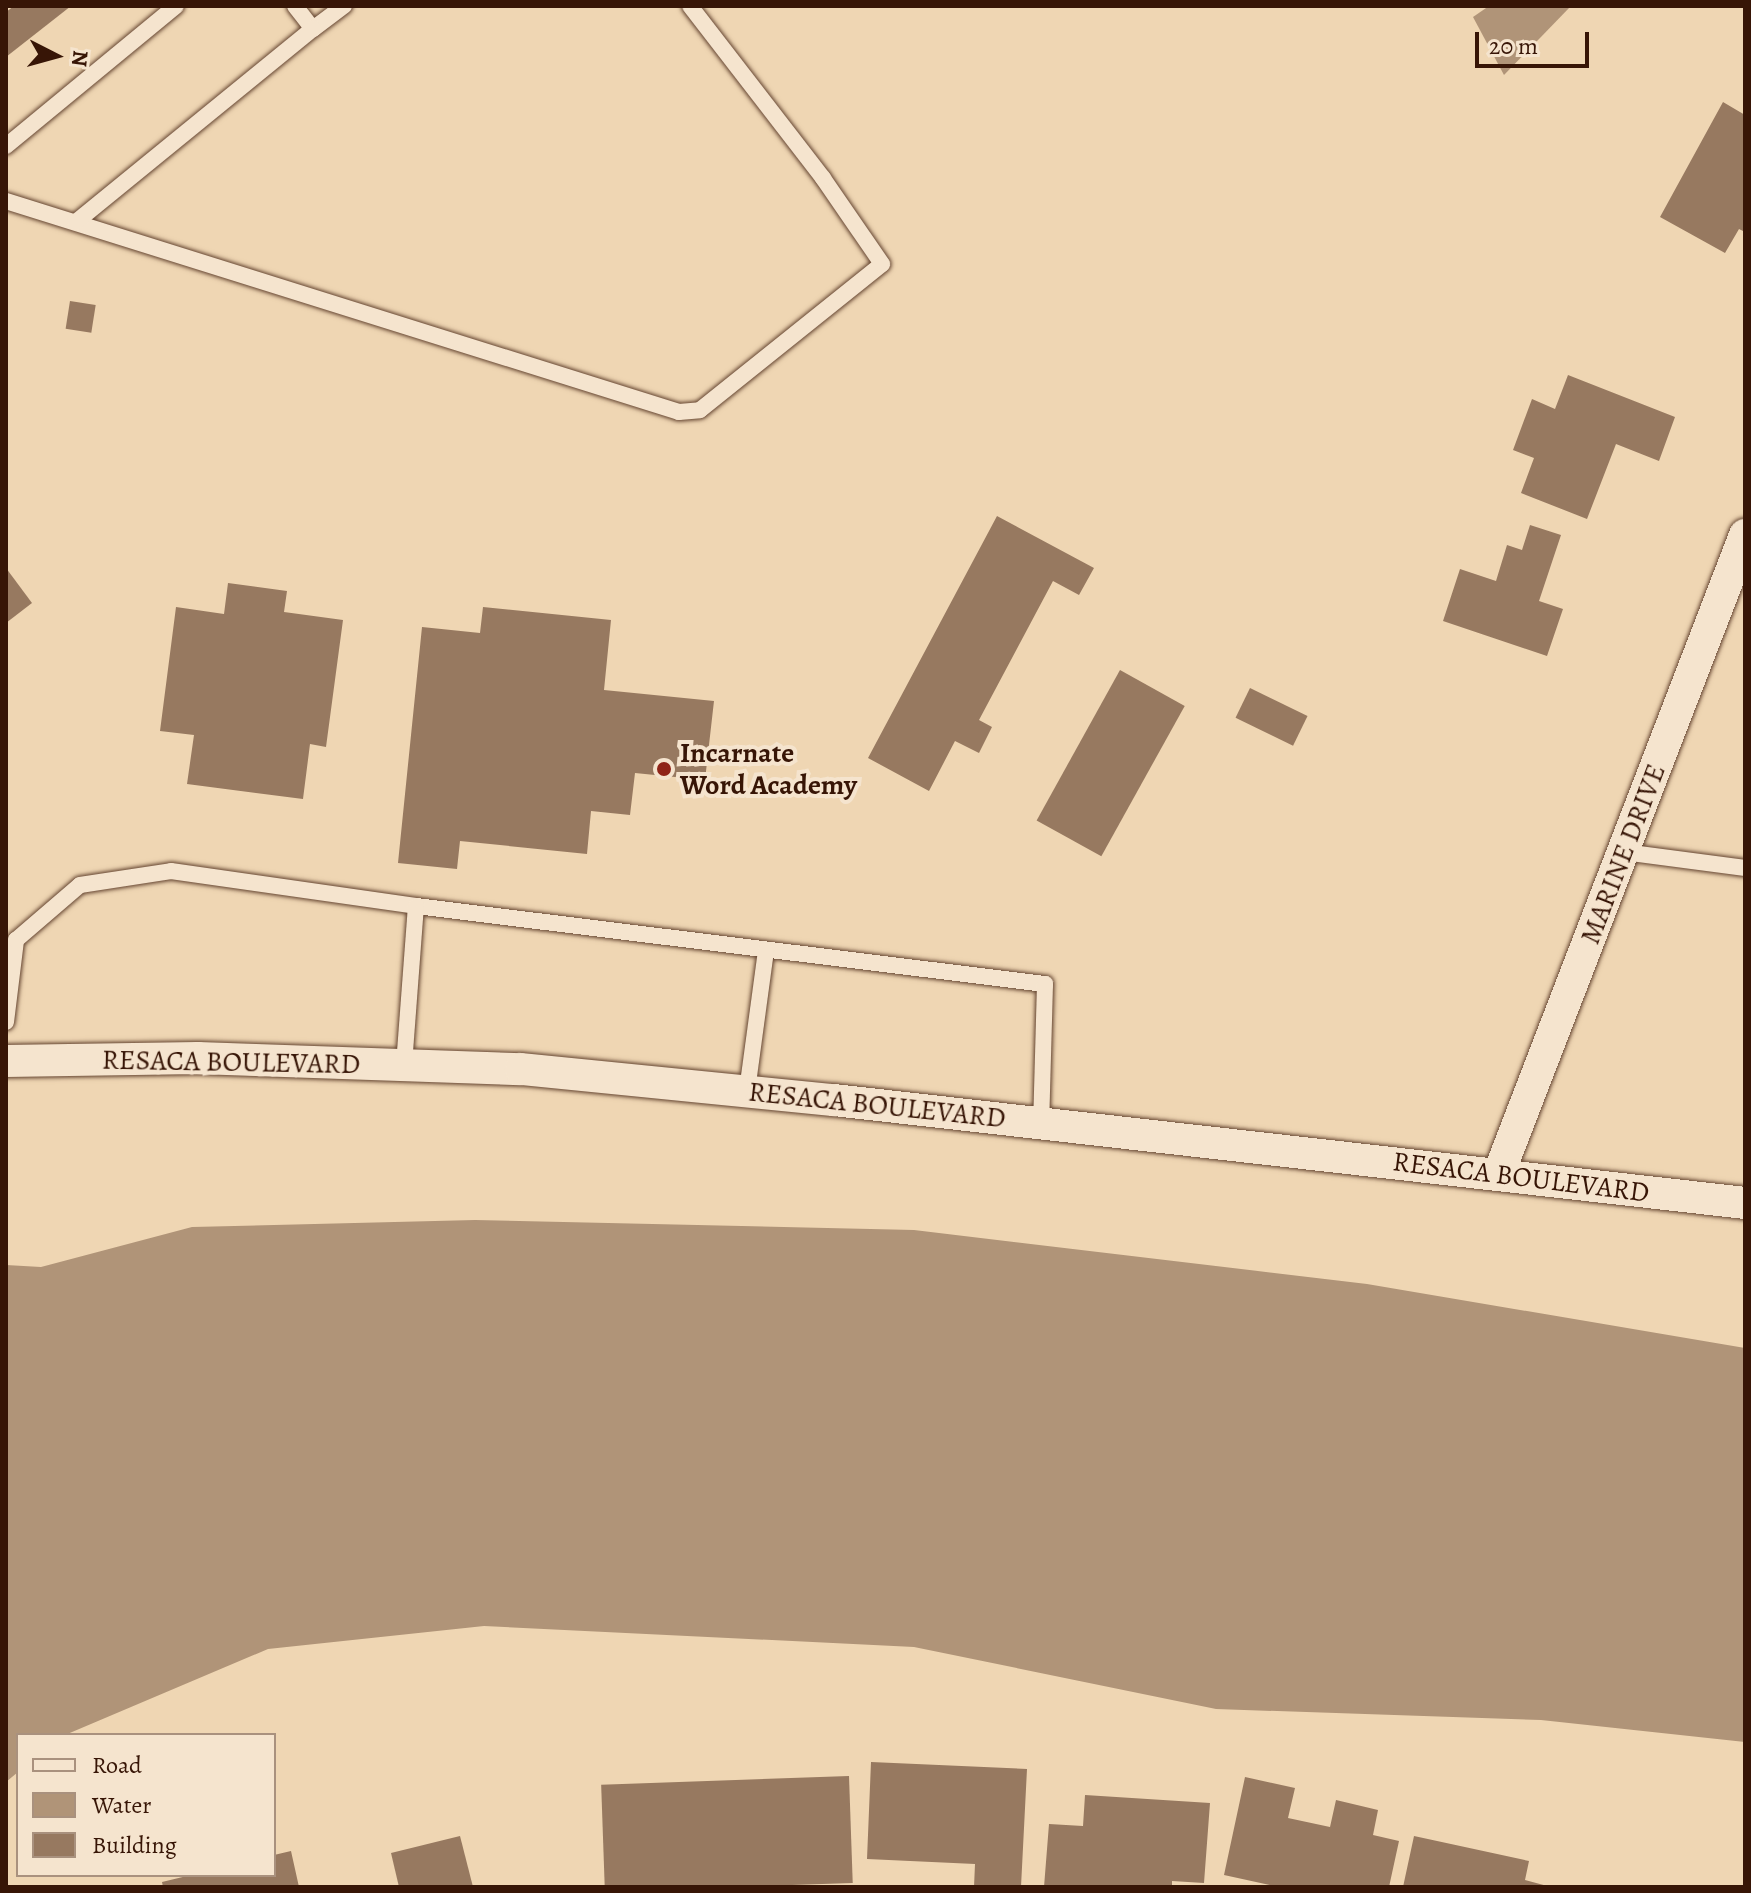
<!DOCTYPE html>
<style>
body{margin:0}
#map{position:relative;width:1751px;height:1893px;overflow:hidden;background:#efd6b3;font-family:Alegreya,serif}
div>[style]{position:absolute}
.water>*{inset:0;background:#b09478}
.building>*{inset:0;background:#977960;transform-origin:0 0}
.roads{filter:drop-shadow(0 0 2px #654531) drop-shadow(0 0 2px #654531)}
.service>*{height:16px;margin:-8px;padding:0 8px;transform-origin:8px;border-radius:8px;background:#f5e4ce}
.minor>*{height:32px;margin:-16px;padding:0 16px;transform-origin:16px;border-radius:16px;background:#f5e4ce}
.dots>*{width:22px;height:22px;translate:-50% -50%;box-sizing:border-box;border:4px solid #f5e4ce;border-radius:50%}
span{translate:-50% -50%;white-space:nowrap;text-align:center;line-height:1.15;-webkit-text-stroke:8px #f5e4ce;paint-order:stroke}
.poi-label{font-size:28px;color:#371506;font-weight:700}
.left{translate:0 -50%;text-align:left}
.street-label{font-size:28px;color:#371506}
.frame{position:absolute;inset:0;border:8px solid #371506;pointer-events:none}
.legend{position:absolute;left:16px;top:1733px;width:260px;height:144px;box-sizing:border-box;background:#f5e4ce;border:2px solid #a9917e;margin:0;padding:10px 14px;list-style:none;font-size:24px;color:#371506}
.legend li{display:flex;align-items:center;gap:16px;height:40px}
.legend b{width:40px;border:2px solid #a9917e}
.north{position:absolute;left:16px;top:16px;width:80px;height:80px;-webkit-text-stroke:6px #f5e4ce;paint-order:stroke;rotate:96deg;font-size:22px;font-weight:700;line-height:32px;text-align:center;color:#371506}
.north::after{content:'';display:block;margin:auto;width:28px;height:36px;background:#371506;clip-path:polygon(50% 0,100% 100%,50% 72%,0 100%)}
.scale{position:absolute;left:1475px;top:32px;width:114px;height:36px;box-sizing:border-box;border:4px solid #371506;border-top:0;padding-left:10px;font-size:24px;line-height:28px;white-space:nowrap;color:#371506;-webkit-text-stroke:6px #f5e4ce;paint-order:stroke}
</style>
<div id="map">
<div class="water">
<i style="clip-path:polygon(1489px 6px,1571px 6px,1504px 75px,1473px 17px)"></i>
<i style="clip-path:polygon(475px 1220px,914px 1230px,1367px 1284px,1745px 1348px,1745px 1742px,1541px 1720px,1216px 1709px,914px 1647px,484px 1626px,268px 1649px,65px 1735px,18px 1735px,18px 1772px,6px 1782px,6px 1265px,41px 1267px,192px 1227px)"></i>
</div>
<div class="building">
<i style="clip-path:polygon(14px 6px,71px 6px,6px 57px,6px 12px)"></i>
<i style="clip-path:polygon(1723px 102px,1745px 115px,1745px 232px,1739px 229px,1725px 253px,1660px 217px)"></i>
<i style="left:70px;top:301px;width:26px;height:28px;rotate:9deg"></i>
<i style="clip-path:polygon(1568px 375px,1675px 417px,1659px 461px,1616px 444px,1587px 519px,1521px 493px,1534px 458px,1513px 450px,1532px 399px,1555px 409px)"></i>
<i style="clip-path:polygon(997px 516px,1094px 568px,1079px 595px,1053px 581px,979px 720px,992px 727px,979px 753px,955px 741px,929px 791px,868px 758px)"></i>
<i style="clip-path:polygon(1530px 525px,1561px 535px,1539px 601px,1563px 609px,1547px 656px,1443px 621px,1460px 569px,1496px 581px,1507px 545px,1522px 550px)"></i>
<i style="clip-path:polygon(6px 568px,32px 603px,6px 623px)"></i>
<i style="clip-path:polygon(228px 583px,287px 591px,284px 612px,343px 620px,326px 747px,310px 744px,303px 799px,187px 784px,194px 735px,160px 731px,176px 607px,224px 614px)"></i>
<i style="clip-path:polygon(483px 607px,611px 620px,604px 690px,714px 701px,705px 780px,635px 773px,630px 815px,591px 811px,587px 854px,460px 841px,457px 869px,398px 863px,422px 627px,480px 633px)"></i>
<i style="left:1120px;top:670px;width:74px;height:172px;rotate:29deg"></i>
<i style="left:1250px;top:688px;width:64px;height:33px;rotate:26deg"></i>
<i style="clip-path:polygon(871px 1762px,1027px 1769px,1021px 1887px,974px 1887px,975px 1864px,867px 1859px)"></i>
<i style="left:849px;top:1776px;width:107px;height:248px;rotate:88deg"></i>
<i style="clip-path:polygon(1245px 1777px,1295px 1788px,1288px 1818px,1330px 1827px,1336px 1800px,1378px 1810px,1373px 1835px,1399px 1841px,1389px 1887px,1279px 1887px,1224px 1875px)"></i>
<i style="clip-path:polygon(1085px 1795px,1210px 1803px,1204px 1883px,1172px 1881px,1172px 1887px,1044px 1887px,1049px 1824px,1083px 1826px)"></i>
<i style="clip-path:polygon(460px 1836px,473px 1887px,399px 1887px,391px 1853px)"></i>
<i style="clip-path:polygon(1414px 1836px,1529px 1861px,1525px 1880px,1551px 1887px,1403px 1887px)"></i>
<i style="clip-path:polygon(291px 1851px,299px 1887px,163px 1887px,162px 1882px,191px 1875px,274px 1875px,274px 1855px)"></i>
</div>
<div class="roads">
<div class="service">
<i style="left:295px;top:6px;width:29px;rotate:52deg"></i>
<i style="left:313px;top:29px;width:39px;rotate:-37deg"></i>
<i style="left:6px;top:146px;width:220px;rotate:-39.5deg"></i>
<i style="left:6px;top:201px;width:705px;rotate:17.41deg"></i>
<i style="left:679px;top:412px;width:21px;rotate:-5deg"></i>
<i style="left:700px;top:410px;width:233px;rotate:-38.7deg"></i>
<i style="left:882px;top:264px;width:104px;rotate:-124.5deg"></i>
<i style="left:823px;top:178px;width:217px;rotate:-127.7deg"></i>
<i style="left:76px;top:222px;width:306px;rotate:-39.2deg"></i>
<i style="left:1624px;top:852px;width:122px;rotate:7.5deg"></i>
<i style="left:6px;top:1022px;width:83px;rotate:-83deg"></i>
<i style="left:16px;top:940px;width:84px;rotate:-40.7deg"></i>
<i style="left:80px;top:885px;width:92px;rotate:-8.7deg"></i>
<i style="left:171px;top:871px;width:247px;rotate:8.1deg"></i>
<i style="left:416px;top:906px;width:634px;rotate:7.07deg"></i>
<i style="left:1045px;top:984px;width:139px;rotate:91.6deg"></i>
<i style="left:404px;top:1065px;width:159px;rotate:-85.7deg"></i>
<i style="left:747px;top:1091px;width:141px;rotate:-82.3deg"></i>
</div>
<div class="minor">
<i style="left:6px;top:1061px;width:192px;rotate:-0.9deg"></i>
<i style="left:198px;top:1058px;width:323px;rotate:2deg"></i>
<i style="left:521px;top:1069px;width:315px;rotate:5.7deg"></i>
<i style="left:834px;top:1100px;width:917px;rotate:6.45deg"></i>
<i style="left:1499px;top:1173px;width:684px;rotate:-68.91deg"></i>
</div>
</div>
<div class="dots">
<i style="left:664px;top:769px;background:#8f2418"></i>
</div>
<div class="poi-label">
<span class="left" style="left:680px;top:769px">Incarnate<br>Word Academy</span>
</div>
<div class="street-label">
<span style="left:1623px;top:854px;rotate:-69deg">MARINE DRIVE</span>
<span style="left:231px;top:1062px;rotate:1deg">RESACA BOULEVARD</span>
<span style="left:877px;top:1105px;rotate:6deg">RESACA BOULEVARD</span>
<span style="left:1521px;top:1177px;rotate:7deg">RESACA BOULEVARD</span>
</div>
<div class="frame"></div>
<ul class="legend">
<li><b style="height:10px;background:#f5e4ce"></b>Road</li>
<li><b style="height:22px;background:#b09478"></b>Water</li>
<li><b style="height:22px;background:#977960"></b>Building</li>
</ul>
<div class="north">N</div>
<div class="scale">20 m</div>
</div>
